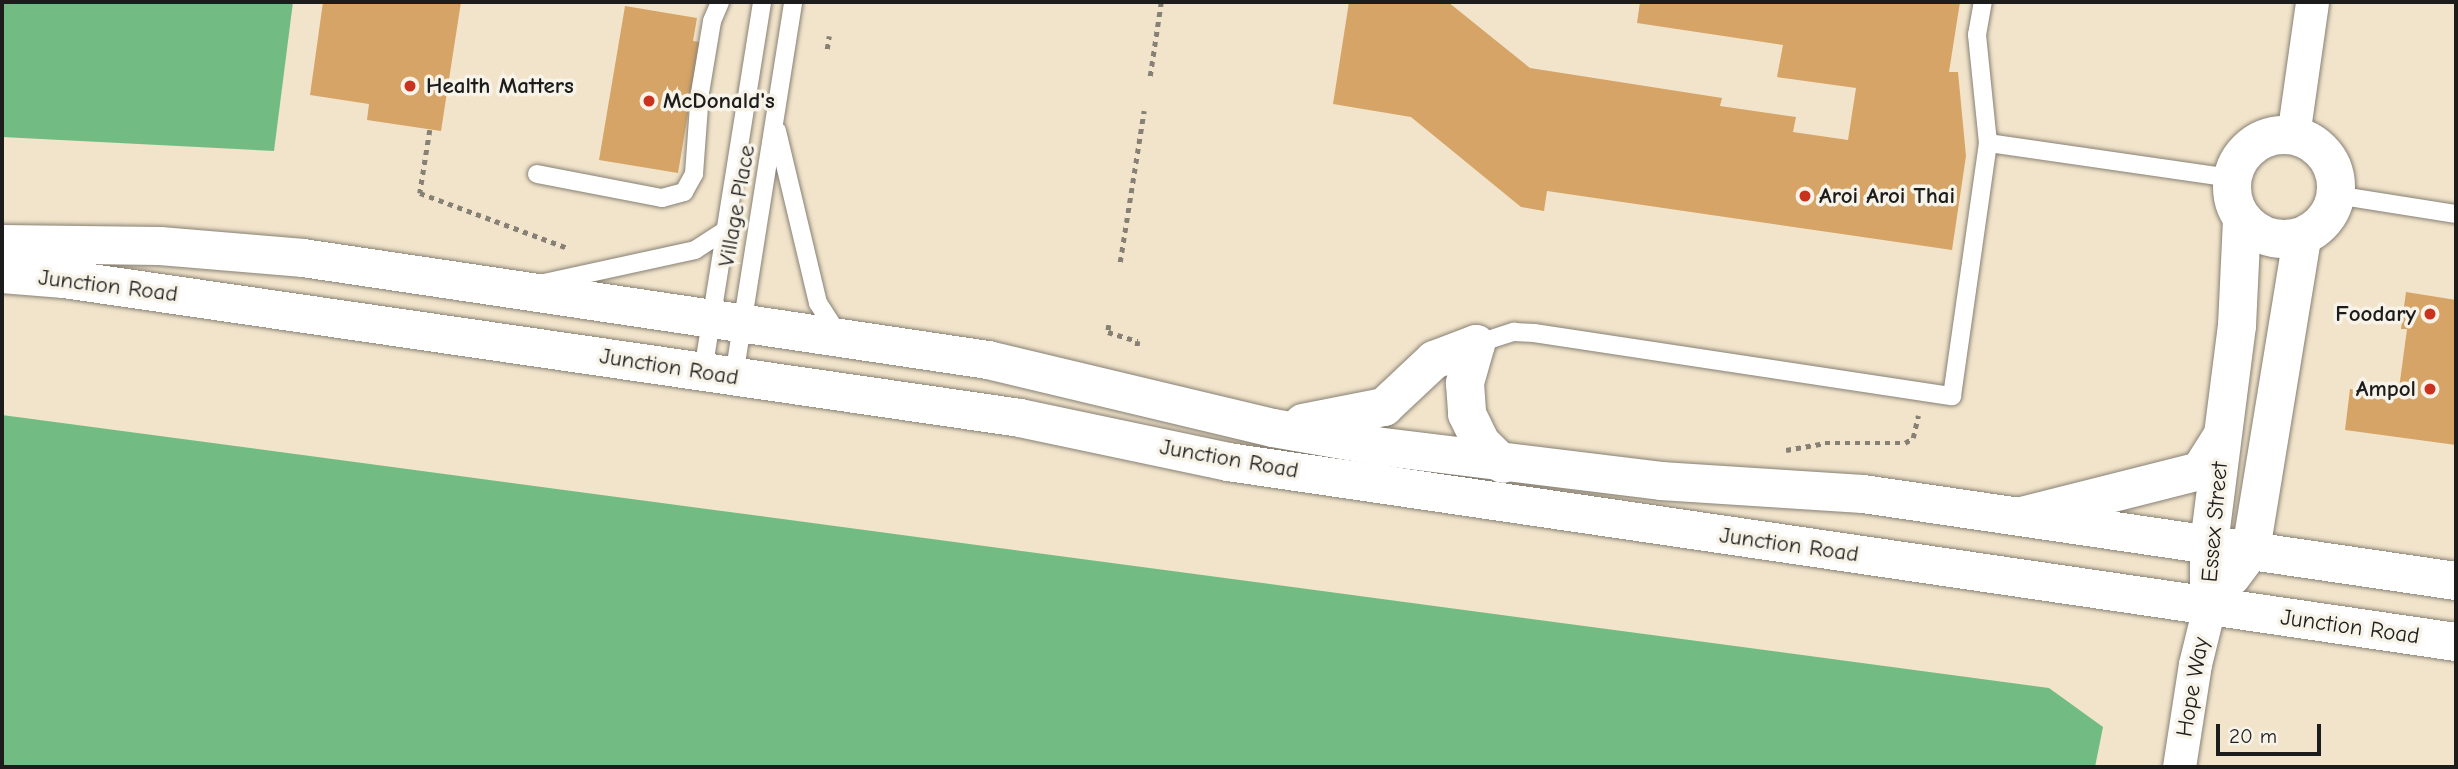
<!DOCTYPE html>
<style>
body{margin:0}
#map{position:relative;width:2458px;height:769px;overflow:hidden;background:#f2e4cb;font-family:"Comic Neue",sans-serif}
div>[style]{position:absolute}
.forest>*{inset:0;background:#72bc84}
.building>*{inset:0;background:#d5a466}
.path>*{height:4.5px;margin-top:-2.25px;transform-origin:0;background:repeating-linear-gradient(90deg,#878074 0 5px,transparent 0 10px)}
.roads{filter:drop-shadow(0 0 2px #878074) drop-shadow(0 0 2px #878074)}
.service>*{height:18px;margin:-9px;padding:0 9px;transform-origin:9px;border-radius:9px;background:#fff}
.minor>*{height:33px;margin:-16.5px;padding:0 16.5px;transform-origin:16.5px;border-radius:16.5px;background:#fff}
.tertiary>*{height:38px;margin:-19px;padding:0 19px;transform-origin:19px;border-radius:19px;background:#fff}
.tertiary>.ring{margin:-19px;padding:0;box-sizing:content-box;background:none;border:38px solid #fff;border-radius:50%}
.secondary>*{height:38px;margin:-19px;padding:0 19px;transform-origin:19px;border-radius:19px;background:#fff}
.dots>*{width:19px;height:19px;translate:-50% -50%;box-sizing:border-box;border:4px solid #f7f3e8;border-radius:50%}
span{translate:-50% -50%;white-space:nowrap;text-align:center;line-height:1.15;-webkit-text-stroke:7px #f7f3e8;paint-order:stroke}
.poi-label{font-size:23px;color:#1c1c1c;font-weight:700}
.left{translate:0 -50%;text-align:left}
.right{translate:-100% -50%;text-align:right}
.street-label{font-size:23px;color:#1c1c1c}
.frame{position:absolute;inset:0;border:4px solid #1c1c1c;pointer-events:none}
.scale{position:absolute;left:2216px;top:724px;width:105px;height:32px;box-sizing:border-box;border:4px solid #1c1c1c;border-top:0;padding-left:9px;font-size:21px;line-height:24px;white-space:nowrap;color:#1c1c1c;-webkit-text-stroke:5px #f7f3e8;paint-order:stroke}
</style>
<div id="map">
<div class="forest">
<i style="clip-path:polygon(2px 2px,293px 2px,274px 151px,2px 137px)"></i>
<i style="clip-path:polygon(2px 415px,2049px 688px,2103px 727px,2095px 767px,2px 767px)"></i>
</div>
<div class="building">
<i style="clip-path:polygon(323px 2px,461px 2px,441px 131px,367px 120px,369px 104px,310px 95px)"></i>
<i style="clip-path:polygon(1349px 2px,1448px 2px,1530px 68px,1722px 98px,1720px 106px,1796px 117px,1793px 132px,1848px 140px,1856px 88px,1777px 77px,1783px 45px,1637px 23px,1640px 2px,1960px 2px,1949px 72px,1958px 72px,1966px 156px,1952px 250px,1547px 191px,1544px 211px,1521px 207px,1411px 117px,1333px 104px)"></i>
<i style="clip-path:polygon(625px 6px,697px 18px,693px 41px,700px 42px,678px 173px,599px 160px)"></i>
<i style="clip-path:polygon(2406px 292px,2456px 300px,2456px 445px,2345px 430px,2350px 389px,2398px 396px,2407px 329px,2401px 329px)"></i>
</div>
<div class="path">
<i style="left:827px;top:49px;width:13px;rotate:-81deg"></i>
<i style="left:1150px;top:76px;width:75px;rotate:-81.5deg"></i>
<i style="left:430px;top:130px;width:64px;rotate:99deg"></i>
<i style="left:420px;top:193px;width:158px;rotate:20.4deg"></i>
<i style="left:1120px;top:262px;width:153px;rotate:-81deg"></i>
<i style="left:1109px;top:325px;width:7px;rotate:98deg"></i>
<i style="left:1108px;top:332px;width:31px;rotate:17deg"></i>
<i style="left:1138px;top:341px;width:8px;rotate:97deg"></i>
<i style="left:1786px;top:450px;width:40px;rotate:-10deg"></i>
<i style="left:1825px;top:443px;width:80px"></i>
<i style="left:1905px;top:443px;width:9px;rotate:-32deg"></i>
<i style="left:1913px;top:438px;width:23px;rotate:-77deg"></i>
</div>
<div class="roads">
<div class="service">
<i style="left:777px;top:131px;width:177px;rotate:76.6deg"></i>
<i style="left:818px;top:303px;width:37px;rotate:57deg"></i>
<i style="left:1988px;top:143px;width:246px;rotate:8.2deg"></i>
<i style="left:537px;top:174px;width:127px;rotate:10.9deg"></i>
<i style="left:662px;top:198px;width:23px;rotate:-15deg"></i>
<i style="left:684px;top:192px;width:21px;rotate:-61deg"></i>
<i style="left:694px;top:174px;width:81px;rotate:-85.8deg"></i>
<i style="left:700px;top:93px;width:73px;rotate:-80.5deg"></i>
<i style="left:712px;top:21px;width:21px;rotate:-67deg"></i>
<i style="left:2336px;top:195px;width:121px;rotate:9deg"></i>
<i style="left:544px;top:283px;width:155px;rotate:-12.3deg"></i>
<i style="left:695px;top:250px;width:40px;rotate:-32.9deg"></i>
<i style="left:1476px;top:344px;width:40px;rotate:-18deg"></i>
<i style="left:1514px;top:332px;width:20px;rotate:3deg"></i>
<i style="left:1534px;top:333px;width:423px;rotate:8.6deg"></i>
<i style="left:1952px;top:396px;width:256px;rotate:-81.9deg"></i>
<i style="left:1988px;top:143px;width:109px;rotate:-95.8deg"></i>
<i style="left:1977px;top:35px;width:34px;rotate:-80deg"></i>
<i style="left:703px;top:371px;width:374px;rotate:-80.9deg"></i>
<i style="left:734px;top:376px;width:379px;rotate:-81deg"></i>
</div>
<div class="minor">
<i style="left:2293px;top:136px;width:135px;rotate:-81.9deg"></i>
<i style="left:2179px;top:767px;width:104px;rotate:-81.2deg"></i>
<i style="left:2195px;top:664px;width:59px;rotate:-76.2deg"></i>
</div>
<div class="tertiary">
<i class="ring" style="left:2232px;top:135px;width:66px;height:66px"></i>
<i style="left:2022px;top:516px;width:184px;rotate:-14.2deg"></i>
<i style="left:2200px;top:471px;width:41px;rotate:-57.8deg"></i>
<i style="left:2231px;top:577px;width:34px;rotate:-53deg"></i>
<i style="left:2251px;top:550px;width:317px;rotate:-80.7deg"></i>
<i style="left:2209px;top:607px;width:63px;rotate:-90deg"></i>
<i style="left:2209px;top:544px;width:220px;rotate:-82.7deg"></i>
<i style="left:2237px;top:326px;width:107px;rotate:-87.3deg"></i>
</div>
<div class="secondary">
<i style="left:2px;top:244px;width:158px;rotate:0.7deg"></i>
<i style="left:160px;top:246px;width:144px;rotate:4.8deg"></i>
<i style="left:303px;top:258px;width:693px;rotate:8.47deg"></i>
<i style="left:988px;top:360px;width:293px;rotate:13.4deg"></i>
<i style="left:1273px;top:428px;width:105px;rotate:9.9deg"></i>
<i style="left:1376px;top:446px;width:287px;rotate:7deg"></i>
<i style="left:1661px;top:481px;width:202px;rotate:3.7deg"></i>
<i style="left:1863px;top:494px;width:599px;rotate:8.35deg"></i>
<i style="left:2px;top:274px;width:62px;rotate:4.6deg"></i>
<i style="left:64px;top:279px;width:966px;rotate:8.27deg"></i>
<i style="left:1020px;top:418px;width:213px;rotate:11.9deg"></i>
<i style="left:1228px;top:462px;width:1241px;rotate:8.34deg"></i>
<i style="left:1476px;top:344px;width:41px;rotate:105.8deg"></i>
<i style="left:1465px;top:383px;width:31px;rotate:86deg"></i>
<i style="left:1467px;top:414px;width:32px;rotate:64deg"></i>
<i style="left:1481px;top:443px;width:30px;rotate:44deg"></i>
<i style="left:1303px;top:423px;width:83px;rotate:-11.2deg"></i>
<i style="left:1384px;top:407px;width:69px;rotate:-43.2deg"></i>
<i style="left:1434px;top:360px;width:45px;rotate:-20.9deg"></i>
</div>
</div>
<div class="dots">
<i style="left:410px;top:86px;background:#c8321e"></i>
<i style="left:649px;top:101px;background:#c8321e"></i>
<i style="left:1805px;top:196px;background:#c8321e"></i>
<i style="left:2430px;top:314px;background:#c8321e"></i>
<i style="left:2430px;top:389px;background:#c8321e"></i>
</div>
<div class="poi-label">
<span class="left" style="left:426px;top:86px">Health Matters</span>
<span class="left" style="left:663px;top:101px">McDonald's</span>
<span class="left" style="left:1819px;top:196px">Aroi Aroi Thai</span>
<span class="right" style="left:2416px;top:314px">Foodary</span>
<span class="right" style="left:2416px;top:389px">Ampol</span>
</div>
<div class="street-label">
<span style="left:737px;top:206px;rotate:-80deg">Village Place</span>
<span style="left:108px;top:286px;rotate:7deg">Junction Road</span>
<span style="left:669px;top:367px;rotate:9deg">Junction Road</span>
<span style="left:1229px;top:459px;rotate:10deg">Junction Road</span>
<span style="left:2215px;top:522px;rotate:-85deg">Essex Street</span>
<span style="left:1789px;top:545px;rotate:8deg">Junction Road</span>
<span style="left:2350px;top:627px;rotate:8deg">Junction Road</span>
<span style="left:2193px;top:687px;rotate:-80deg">Hope Way</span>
</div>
<div class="frame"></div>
<div class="scale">20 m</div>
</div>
